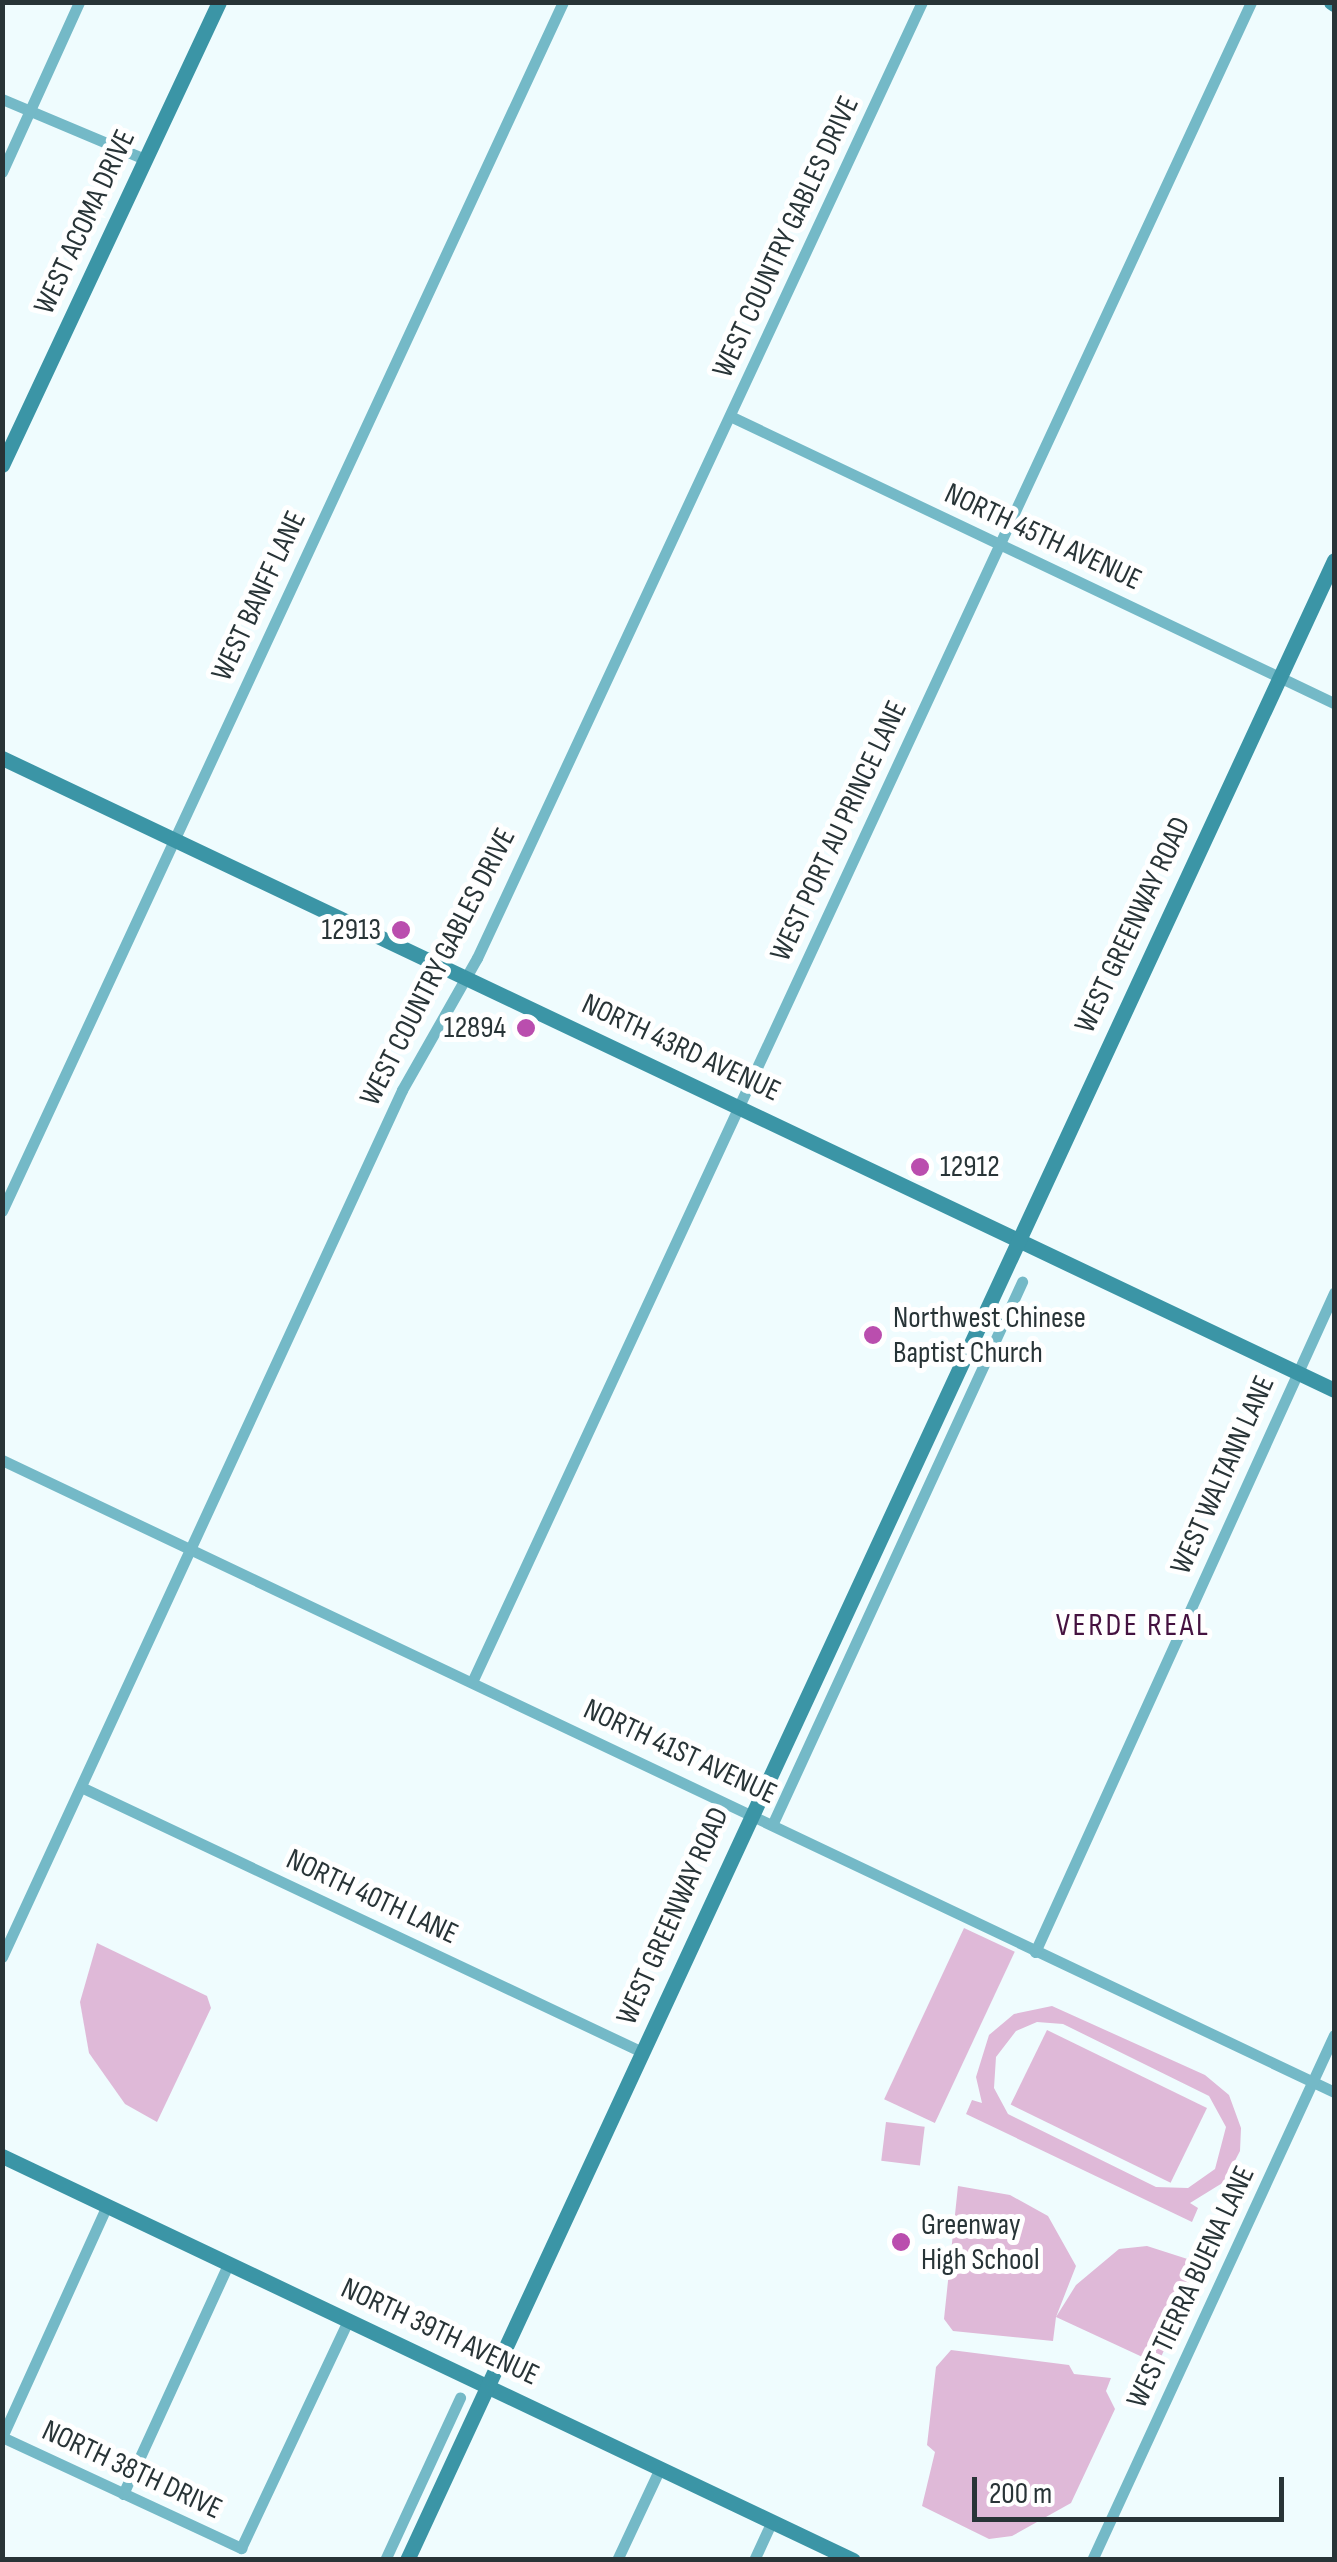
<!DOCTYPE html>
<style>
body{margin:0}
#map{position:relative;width:1337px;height:2562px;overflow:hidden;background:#effcfe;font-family:"Sofia Sans Condensed",sans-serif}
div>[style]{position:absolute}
.green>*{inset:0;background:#dfb9d8;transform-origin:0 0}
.street>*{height:11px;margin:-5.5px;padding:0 5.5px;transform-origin:5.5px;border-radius:5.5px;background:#74b9c7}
.secondary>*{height:15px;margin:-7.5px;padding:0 7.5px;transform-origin:7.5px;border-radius:7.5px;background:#3b95a6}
.dots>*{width:28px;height:28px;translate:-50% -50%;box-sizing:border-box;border:5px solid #fff;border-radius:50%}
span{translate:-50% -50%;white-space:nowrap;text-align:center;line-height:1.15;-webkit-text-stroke:10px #fff;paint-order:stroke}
.street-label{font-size:30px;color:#283437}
.poi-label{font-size:30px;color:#283437}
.right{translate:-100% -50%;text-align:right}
.left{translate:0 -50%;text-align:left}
.neighbourhood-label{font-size:32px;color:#451240;letter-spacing:2.5px}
.frame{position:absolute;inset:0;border:5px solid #283437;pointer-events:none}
.scale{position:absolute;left:972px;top:2477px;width:312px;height:45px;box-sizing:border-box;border:5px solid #283437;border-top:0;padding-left:12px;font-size:30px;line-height:35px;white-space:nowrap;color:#283437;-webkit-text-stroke:8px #fff;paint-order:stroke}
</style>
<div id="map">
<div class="green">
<i style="left:964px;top:1928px;width:56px;height:189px;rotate:25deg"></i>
<i style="clip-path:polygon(97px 1943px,207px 1996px,211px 2008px,157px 2122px,125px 2104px,89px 2053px,80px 2002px)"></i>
<i style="clip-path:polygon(evenodd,1052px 2006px,1205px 2075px,1229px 2095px,1241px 2128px,1240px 2151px,1224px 2182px,1190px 2203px,1198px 2208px,1192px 2222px,966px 2114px,972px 2100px,982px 2103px,976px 2077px,989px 2035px,1014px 2014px,1052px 2006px,1037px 2022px,1063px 2024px,1209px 2096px,1226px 2127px,1215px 2169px,1188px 2188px,1156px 2187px,1008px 2114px,994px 2088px,996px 2057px,1016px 2031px,1037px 2022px)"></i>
<i style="left:1047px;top:2030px;width:178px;height:83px;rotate:26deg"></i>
<i style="left:886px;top:2122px;width:39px;height:39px;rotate:7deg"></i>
<i style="clip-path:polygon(958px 2186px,1010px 2195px,1048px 2216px,1076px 2266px,1056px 2317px,1076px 2285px,1119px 2249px,1147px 2246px,1203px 2264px,1161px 2357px,1151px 2361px,1056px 2317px,1053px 2341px,953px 2331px,944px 2319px)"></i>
<i style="clip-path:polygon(951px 2350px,1069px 2365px,1074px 2374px,1111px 2378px,1106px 2391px,1115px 2409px,1071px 2503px,1012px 2536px,989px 2539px,922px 2506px,935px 2452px,927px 2445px,936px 2367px)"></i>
</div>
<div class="street">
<i style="left:2px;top:99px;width:155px;rotate:22.8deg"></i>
<i style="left:2px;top:172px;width:187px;rotate:-65.6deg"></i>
<i style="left:730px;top:416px;width:669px;rotate:25.42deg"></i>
<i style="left:2px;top:1211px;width:1333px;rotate:-65.11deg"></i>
<i style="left:2px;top:1460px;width:1474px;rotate:25.38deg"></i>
<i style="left:472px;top:1682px;width:1852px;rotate:-65.12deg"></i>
<i style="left:81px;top:1787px;width:620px;rotate:25.28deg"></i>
<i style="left:773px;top:1823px;width:596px;rotate:-65.29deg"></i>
<i style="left:1035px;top:1952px;width:724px;rotate:-65.6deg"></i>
<i style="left:2px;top:1957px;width:955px;rotate:-65.23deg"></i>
<i style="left:402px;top:1090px;width:152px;rotate:-60.4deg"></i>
<i style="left:477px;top:958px;width:1054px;rotate:-65.04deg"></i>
<i style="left:2px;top:2437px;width:264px;rotate:24.9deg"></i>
<i style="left:241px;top:2548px;width:253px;rotate:-64.8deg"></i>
<i style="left:2px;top:2437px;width:255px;rotate:-65.6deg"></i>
<i style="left:123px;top:2494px;width:255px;rotate:-65.4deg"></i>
<i style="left:385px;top:2560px;width:179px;rotate:-65.2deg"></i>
<i style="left:617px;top:2560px;width:102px;rotate:-64.9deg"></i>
<i style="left:754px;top:2560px;width:43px;rotate:-65.2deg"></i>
<i style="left:1092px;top:2560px;width:578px;rotate:-65.25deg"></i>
</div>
<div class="secondary">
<i style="left:1331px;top:2px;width:4px;rotate:34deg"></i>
<i style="left:2px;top:465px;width:511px;rotate:-64.89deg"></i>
<i style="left:2px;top:758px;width:1474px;rotate:25.38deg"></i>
<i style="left:2px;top:2156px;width:942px;rotate:25.4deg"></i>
<i style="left:407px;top:2560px;width:2204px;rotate:-65.13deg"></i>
</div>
<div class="dots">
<i style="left:401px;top:930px;background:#ba4eae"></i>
<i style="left:526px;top:1028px;background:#ba4eae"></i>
<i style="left:920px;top:1167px;background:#ba4eae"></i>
<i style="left:873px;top:1335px;background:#ba4eae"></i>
<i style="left:901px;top:2242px;background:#ba4eae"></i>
</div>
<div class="street-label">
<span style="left:85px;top:222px;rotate:-65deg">WEST ACOMA DRIVE</span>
<span style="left:786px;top:237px;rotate:-65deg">WEST COUNTRY GABLES DRIVE</span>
<span style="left:1043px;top:537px;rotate:25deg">NORTH 45TH AVENUE</span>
<span style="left:259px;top:596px;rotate:-65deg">WEST BANFF LANE</span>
<span style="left:839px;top:831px;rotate:-65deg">WEST PORT AU PRINCE LANE</span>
<span style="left:1133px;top:925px;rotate:-65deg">WEST GREENWAY ROAD</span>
<span style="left:438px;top:967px;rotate:-63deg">WEST COUNTRY GABLES DRIVE</span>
<span style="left:681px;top:1048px;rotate:25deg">NORTH 43RD AVENUE</span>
<span style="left:1223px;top:1475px;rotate:-66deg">WEST WALTANN LANE</span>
<span style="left:680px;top:1752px;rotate:25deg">NORTH 41ST AVENUE</span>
<span style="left:372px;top:1897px;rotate:25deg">NORTH 40TH LANE</span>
<span style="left:673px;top:1916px;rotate:-66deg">WEST GREENWAY ROAD</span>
<span style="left:1191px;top:2287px;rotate:-65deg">WEST TIERRA BUENA LANE</span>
<span style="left:440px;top:2332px;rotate:25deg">NORTH 39TH AVENUE</span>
<span style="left:132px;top:2470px;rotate:25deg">NORTH 38TH DRIVE</span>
</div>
<div class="poi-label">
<span class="right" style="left:381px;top:930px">12913</span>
<span class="right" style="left:506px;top:1028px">12894</span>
<span class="left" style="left:940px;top:1167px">12912</span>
<span class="left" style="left:893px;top:1335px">Northwest Chinese<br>Baptist Church</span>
<span class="left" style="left:921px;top:2242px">Greenway<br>High School</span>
</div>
<div class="neighbourhood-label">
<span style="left:1133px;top:1626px">VERDE REAL</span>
</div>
<div class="frame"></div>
<div class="scale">200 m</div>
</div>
